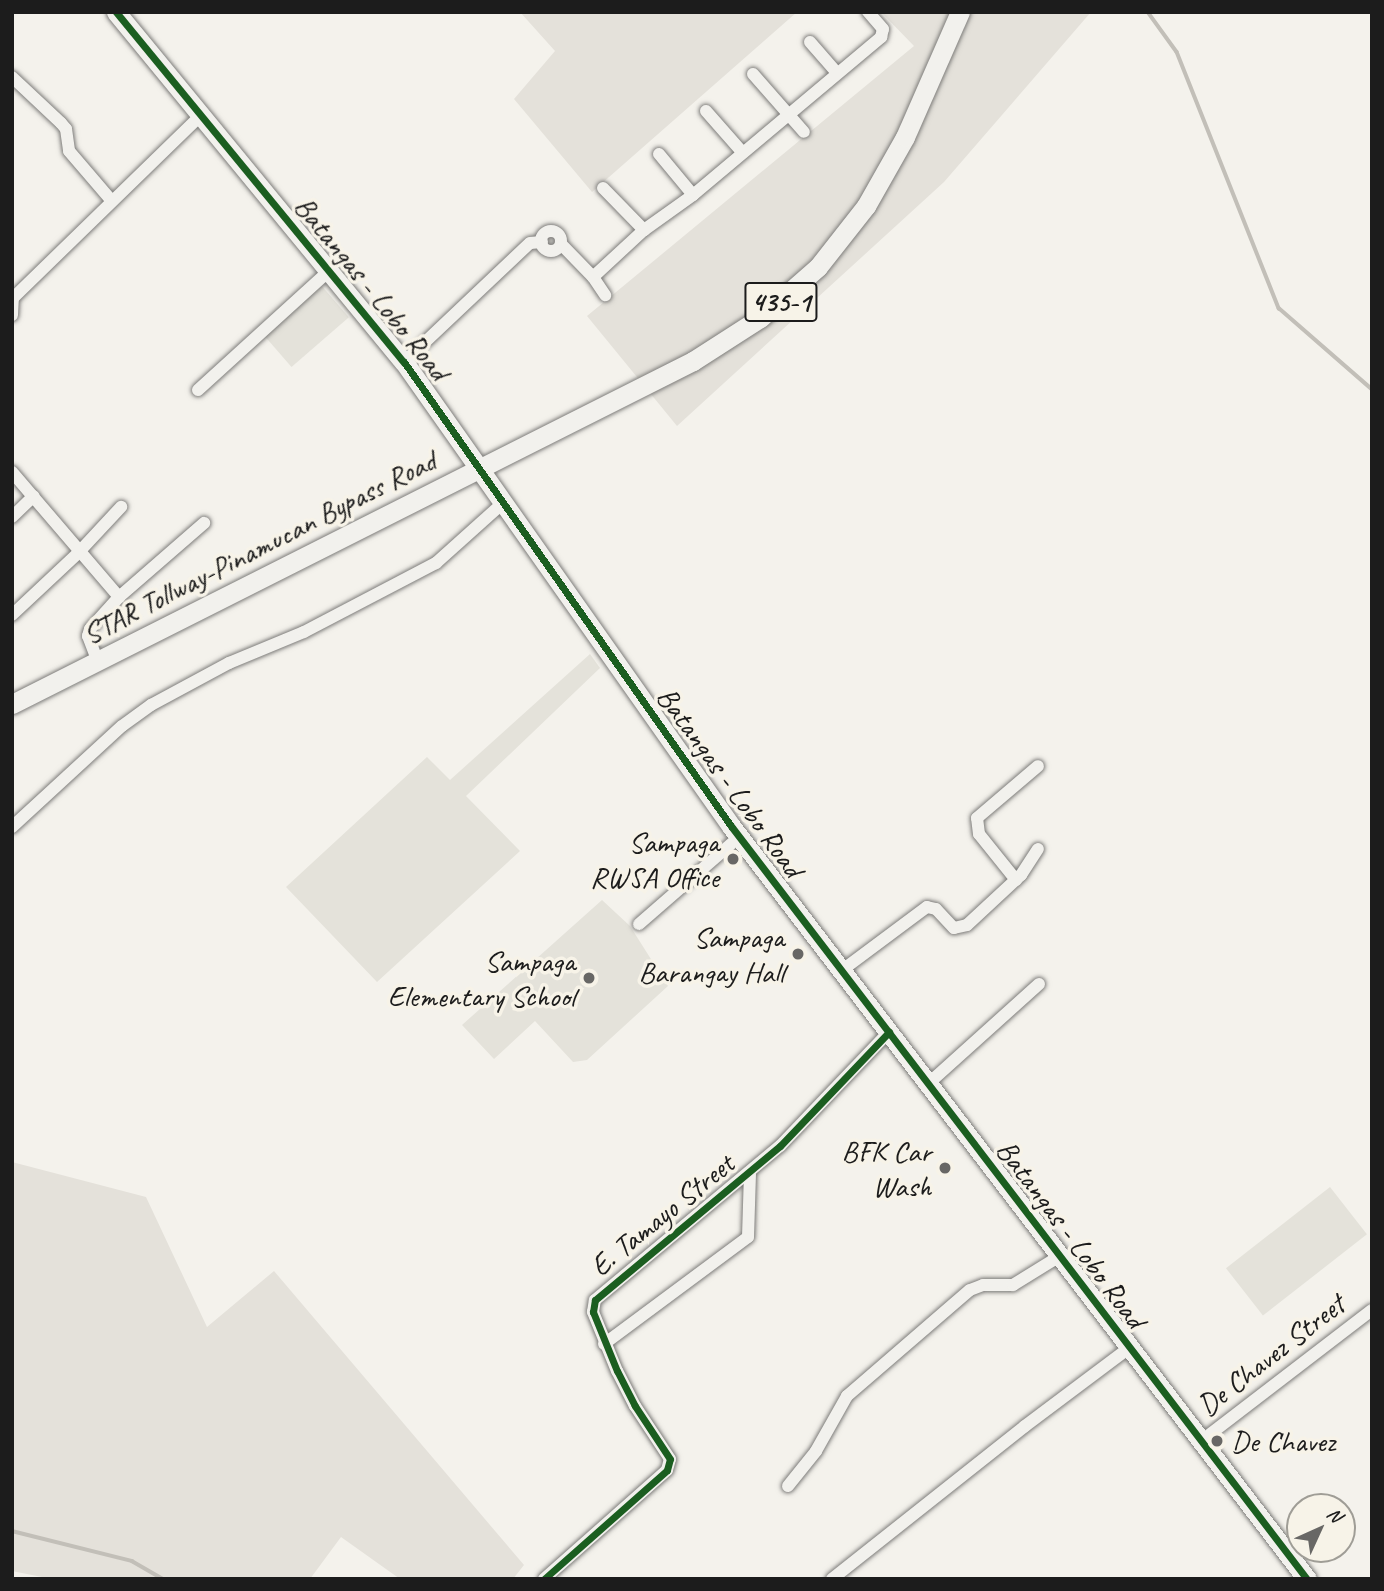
<!DOCTYPE html>
<style>
body{margin:0}
#map{position:relative;width:1384px;height:1591px;overflow:hidden;background:#f4f2ec;font-family:Caveat,sans-serif}
div>[style]{position:absolute}
.built>*{inset:0;background:#e4e2da;transform-origin:0 0}
.green>*{inset:0;background:#e4e1da}
.stream>*{height:3.5px;margin:-1.75px;padding:0 1.75px;transform-origin:1.75px;border-radius:1.75px;background:#c2bfb8}
.roads{filter:drop-shadow(0 0 2px #7d7c7a) drop-shadow(0 0 2px #7d7c7a)}
.minor>*{height:12px;margin:-6px;padding:0 6px;transform-origin:6px;border-radius:6px;background:#f2f1ed}
.minor>.ring{margin:-6px;padding:0;box-sizing:content-box;background:none;border:12px solid #f2f1ed;border-radius:50%}
.primary>*{height:19px;margin:-9.5px;padding:0 9.5px;transform-origin:9.5px;border-radius:9.5px;background:#f2f1ed}
.cycleway>*{height:7px;margin:-3.5px;padding:0 3.5px;transform-origin:3.5px;border-radius:3.5px;background:#1b5e20}
.dots>*{width:19px;height:19px;translate:-50% -50%;box-sizing:border-box;border:4px solid #f7f3e8;border-radius:50%}
span{translate:-50% -50%;white-space:nowrap;text-align:center;line-height:1.15;-webkit-text-stroke:7px #f7f3e8;paint-order:stroke}
.shield-label span{padding:2px 5px;background:#f7f3e8;border:2px solid;border-radius:5px;-webkit-text-stroke-width:0}
.shield-label{font-size:28px;color:#1c1c1c;font-weight:700}
.street-label{font-size:30px;color:#1c1c1c}
.poi-label{font-size:30px;color:#1c1c1c}
.right{translate:-100% -50%;text-align:right}
.left{translate:0 -50%;text-align:left}
.frame{position:absolute;inset:0;border:14px solid #1c1c1c;pointer-events:none}
.north{position:absolute;left:1286px;top:1493px;width:70px;height:70px;box-sizing:border-box;background:#f7f3e8;border:2px solid #9f9d96;border-radius:50%;rotate:45deg;font-size:19px;font-weight:700;line-height:28px;text-align:center;color:#1c1c1c}
.north::after{content:'';display:block;margin:auto;width:24px;height:32px;background:#686765;clip-path:polygon(50% 0,100% 100%,50% 72%,0 100%)}
</style>
<div id="map">
<div class="built">
<i style="left:320px;top:284px;width:44px;height:76px;rotate:49deg"></i>
<i style="clip-path:polygon(590px 654px,600px 668px,466px 796px,520px 851px,377px 982px,286px 887px,427px 757px,450px 780px)"></i>
<i style="clip-path:polygon(602px 900px,630px 926px,668px 986px,587px 1060px,573px 1062px,535px 1021px,494px 1059px,462px 1025px)"></i>
<i style="left:1330px;top:1187px;width:60px;height:132px;rotate:52deg"></i>
</div>
<div class="green">
<i style="clip-path:polygon(520px 12px,797px 12px,592px 192px,514px 99px,555px 51px)"></i>
<i style="clip-path:polygon(881px 12px,1091px 12px,944px 182px,677px 426px,587px 316px,914px 46px)"></i>
<i style="clip-path:polygon(12px 1162px,146px 1197px,207px 1327px,274px 1271px,524px 1565px,513px 1579px,400px 1579px,341px 1537px,310px 1579px,52px 1579px,12px 1571px)"></i>
</div>
<div class="stream">
<i style="left:1148px;top:12px;width:49px;rotate:54.1deg"></i>
<i style="left:1177px;top:52px;width:276px;rotate:68.3deg"></i>
<i style="left:1279px;top:308px;width:123px;rotate:41.1deg"></i>
<i style="left:12px;top:1531px;width:124px;rotate:14deg"></i>
<i style="left:132px;top:1561px;width:36px;rotate:30deg"></i>
</div>
<div class="roads">
<div class="minor">
<i style="left:810px;top:42px;width:41px;rotate:48.9deg"></i>
<i style="left:753px;top:74px;width:77px;rotate:48.7deg"></i>
<i style="left:12px;top:77px;width:67px;rotate:43.2deg"></i>
<i style="left:61px;top:123px;width:8px;rotate:50deg"></i>
<i style="left:66px;top:129px;width:22px;rotate:82deg"></i>
<i style="left:69px;top:151px;width:65px;rotate:49.4deg"></i>
<i style="left:706px;top:111px;width:55px;rotate:48.7deg"></i>
<i style="left:659px;top:154px;width:53px;rotate:50.3deg"></i>
<i style="left:603px;top:188px;width:59px;rotate:45.7deg"></i>
<i class="ring" style="left:541px;top:231px;width:8px;height:8px"></i>
<i style="left:561px;top:244px;width:46px;rotate:45.9deg"></i>
<i style="left:593px;top:277px;width:22px;rotate:56deg"></i>
<i style="left:593px;top:277px;width:69px;rotate:-42.7deg"></i>
<i style="left:644px;top:230px;width:60px;rotate:-35.5deg"></i>
<i style="left:693px;top:195px;width:246px;rotate:-40deg"></i>
<i style="left:881px;top:37px;width:8px;rotate:-76deg"></i>
<i style="left:883px;top:29px;width:23px;rotate:-131deg"></i>
<i style="left:12px;top:315px;width:17px;rotate:-87deg"></i>
<i style="left:13px;top:298px;width:261px;rotate:-44.2deg"></i>
<i style="left:404px;top:362px;width:173px;rotate:-43.4deg"></i>
<i style="left:530px;top:243px;width:12px;rotate:-5deg"></i>
<i style="left:198px;top:390px;width:178px;rotate:-42.3deg"></i>
<i style="left:12px;top:472px;width:165px;rotate:49.4deg"></i>
<i style="left:12px;top:517px;width:30px;rotate:-44deg"></i>
<i style="left:12px;top:615px;width:92px;rotate:-43.2deg"></i>
<i style="left:79px;top:552px;width:62px;rotate:-47deg"></i>
<i style="left:98px;top:662px;width:28px;rotate:-111deg"></i>
<i style="left:88px;top:636px;width:7px;rotate:-74deg"></i>
<i style="left:90px;top:629px;width:43px;rotate:-47.8deg"></i>
<i style="left:119px;top:597px;width:113px;rotate:-41deg"></i>
<i style="left:12px;top:827px;width:149px;rotate:-42.6deg"></i>
<i style="left:122px;top:726px;width:36px;rotate:-36deg"></i>
<i style="left:151px;top:705px;width:89px;rotate:-28.3deg"></i>
<i style="left:229px;top:663px;width:81px;rotate:-22.5deg"></i>
<i style="left:304px;top:632px;width:149px;rotate:-27.6deg"></i>
<i style="left:436px;top:563px;width:91px;rotate:-41.9deg"></i>
<i style="left:1016px;top:880px;width:59px;rotate:-128.8deg"></i>
<i style="left:979px;top:834px;width:16px;rotate:-97deg"></i>
<i style="left:977px;top:818px;width:80px;rotate:-40.4deg"></i>
<i style="left:639px;top:924px;width:133px;rotate:-41deg"></i>
<i style="left:841px;top:971px;width:107px;rotate:-36.7deg"></i>
<i style="left:927px;top:907px;width:9px;rotate:13deg"></i>
<i style="left:936px;top:909px;width:26px;rotate:47deg"></i>
<i style="left:954px;top:928px;width:13px;rotate:-13deg"></i>
<i style="left:967px;top:925px;width:74px;rotate:-42.8deg"></i>
<i style="left:1021px;top:875px;width:31px;rotate:-57deg"></i>
<i style="left:929px;top:1083px;width:148px;rotate:-42deg"></i>
<i style="left:604px;top:1344px;width:179px;rotate:-36.6deg"></i>
<i style="left:748px;top:1237px;width:65px;rotate:-88.2deg"></i>
<i style="left:1201px;top:1441px;width:215px;rotate:-37.5deg"></i>
<i style="left:788px;top:1486px;width:45px;rotate:-51.3deg"></i>
<i style="left:816px;top:1451px;width:63px;rotate:-60.6deg"></i>
<i style="left:847px;top:1396px;width:162px;rotate:-40.8deg"></i>
<i style="left:970px;top:1290px;width:14px;rotate:-21deg"></i>
<i style="left:983px;top:1285px;width:30px"></i>
<i style="left:1013px;top:1285px;width:55px;rotate:-31.7deg"></i>
<i style="left:544px;top:1579px;width:164px;rotate:-41.5deg"></i>
<i style="left:667px;top:1470px;width:11px;rotate:-75deg"></i>
<i style="left:670px;top:1459px;width:64px;rotate:-123.4deg"></i>
<i style="left:635px;top:1406px;width:39px;rotate:-117deg"></i>
<i style="left:617px;top:1371px;width:64px;rotate:-112.1deg"></i>
<i style="left:593px;top:1312px;width:12px;rotate:-81deg"></i>
<i style="left:595px;top:1300px;width:241px;rotate:-39.8deg"></i>
<i style="left:780px;top:1146px;width:158px;rotate:-46.3deg"></i>
<i style="left:832px;top:1579px;width:246px;rotate:-38.4deg"></i>
<i style="left:1025px;top:1426px;width:130px;rotate:-36.9deg"></i>
</div>
<div class="primary">
<i style="left:116px;top:12px;width:453px;rotate:50.6deg"></i>
<i style="left:404px;top:362px;width:568px;rotate:54.83deg"></i>
<i style="left:731px;top:826px;width:948px;rotate:52.59deg"></i>
<i style="left:12px;top:704px;width:763px;rotate:-26.73deg"></i>
<i style="left:693px;top:361px;width:80px;rotate:-32.7deg"></i>
<i style="left:760px;top:318px;width:77px;rotate:-41.3deg"></i>
<i style="left:818px;top:267px;width:78px;rotate:-51.8deg"></i>
<i style="left:866px;top:206px;width:79px;rotate:-60.5deg"></i>
<i style="left:905px;top:137px;width:137px;rotate:-66.3deg"></i>
</div>
</div>
<div class="cycleway">
<i style="left:116px;top:12px;width:453px;rotate:50.6deg"></i>
<i style="left:404px;top:362px;width:568px;rotate:54.83deg"></i>
<i style="left:731px;top:826px;width:948px;rotate:52.59deg"></i>
<i style="left:544px;top:1579px;width:164px;rotate:-41.5deg"></i>
<i style="left:667px;top:1470px;width:11px;rotate:-75deg"></i>
<i style="left:670px;top:1459px;width:64px;rotate:-123.4deg"></i>
<i style="left:635px;top:1406px;width:39px;rotate:-117deg"></i>
<i style="left:617px;top:1371px;width:64px;rotate:-112.1deg"></i>
<i style="left:593px;top:1312px;width:12px;rotate:-81deg"></i>
<i style="left:595px;top:1300px;width:241px;rotate:-39.8deg"></i>
<i style="left:780px;top:1146px;width:158px;rotate:-46.3deg"></i>
</div>
<div class="dots">
<i style="left:733px;top:859px;background:#686765"></i>
<i style="left:798px;top:954px;background:#686765"></i>
<i style="left:589px;top:978px;background:#686765"></i>
<i style="left:945px;top:1168px;background:#686765"></i>
<i style="left:1217px;top:1441px;background:#686765"></i>
</div>
<div class="shield-label">
<span style="left:781px;top:302px">435-1</span>
</div>
<div class="street-label">
<span style="left:372px;top:288px;rotate:51deg">Batangas - Lobo Road</span>
<span style="left:259px;top:547px;rotate:-27deg">STAR Tollway-Pinamucan Bypass Road</span>
<span style="left:730px;top:782px;rotate:54deg">Batangas - Lobo Road</span>
<span style="left:662px;top:1215px;rotate:-39deg">E. Tamayo Street</span>
<span style="left:1071px;top:1234px;rotate:53deg">Batangas - Lobo Road</span>
<span style="left:1271px;top:1355px;rotate:-38deg">De Chavez Street</span>
</div>
<div class="poi-label">
<span class="right" style="left:719px;top:859px">Sampaga<br>RWSA Office</span>
<span class="right" style="left:784px;top:954px">Sampaga<br>Barangay Hall</span>
<span class="right" style="left:575px;top:978px">Sampaga<br>Elementary School</span>
<span class="right" style="left:931px;top:1168px">BFK Car<br>Wash</span>
<span class="left" style="left:1231px;top:1441px">De Chavez</span>
</div>
<div class="frame"></div>
<div class="north">N</div>
</div>
